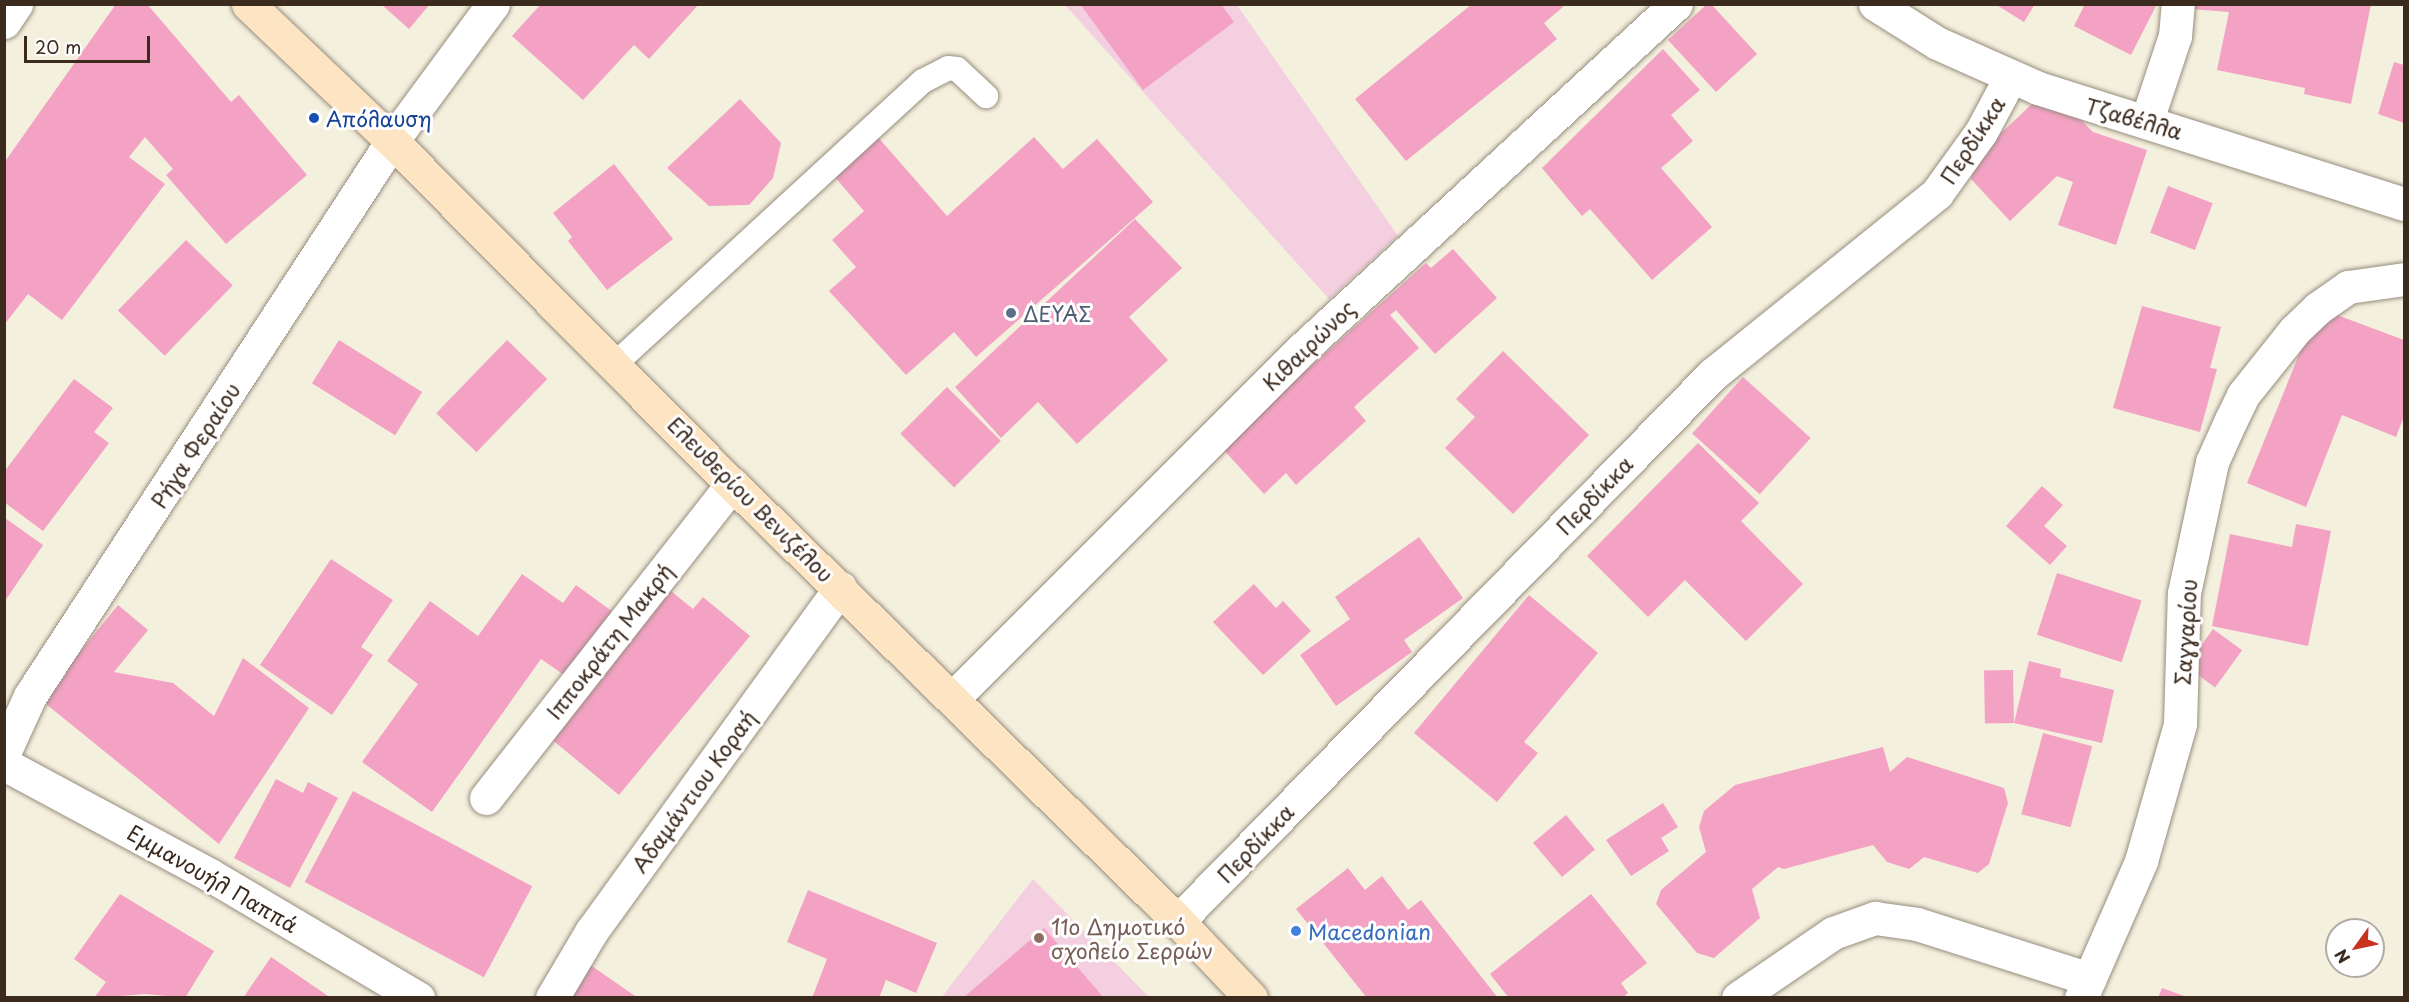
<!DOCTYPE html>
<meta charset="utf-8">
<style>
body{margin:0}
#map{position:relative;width:2409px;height:1002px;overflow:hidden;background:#f4f0de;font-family:"Playpen Sans",sans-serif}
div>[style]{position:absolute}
.built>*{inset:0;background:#f3cfe0}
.building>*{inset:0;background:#f3a2c4;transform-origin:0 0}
.roads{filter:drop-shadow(0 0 2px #988d7e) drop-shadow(0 0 2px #988d7e)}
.service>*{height:24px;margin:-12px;padding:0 12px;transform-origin:12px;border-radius:12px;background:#fff}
.minor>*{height:33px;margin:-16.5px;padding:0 16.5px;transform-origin:16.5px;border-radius:16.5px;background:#fff}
.tertiary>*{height:33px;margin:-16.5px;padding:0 16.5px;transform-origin:16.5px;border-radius:16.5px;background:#fff}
.secondary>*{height:33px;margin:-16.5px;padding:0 16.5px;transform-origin:16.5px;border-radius:16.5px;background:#fde5c4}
.dots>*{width:16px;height:16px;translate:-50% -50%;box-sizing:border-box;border:3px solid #fff;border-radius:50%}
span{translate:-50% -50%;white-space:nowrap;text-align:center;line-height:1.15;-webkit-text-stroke:6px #fff;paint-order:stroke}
.transit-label{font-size:21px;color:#164399}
.left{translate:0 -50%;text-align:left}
.street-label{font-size:21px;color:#3b2a1e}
.service-label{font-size:21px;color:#4e5e75}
.education-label{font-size:21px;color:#785e54}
.shop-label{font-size:21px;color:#366cbe}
.frame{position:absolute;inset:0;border:6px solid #3b2a1e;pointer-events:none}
.north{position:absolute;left:2325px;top:918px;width:60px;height:60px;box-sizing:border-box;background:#fff;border:2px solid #b1aaa5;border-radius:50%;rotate:237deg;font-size:16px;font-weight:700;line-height:24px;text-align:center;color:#3b2a1e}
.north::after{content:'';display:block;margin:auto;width:21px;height:27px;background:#c8321e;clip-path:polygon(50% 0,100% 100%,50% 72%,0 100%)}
.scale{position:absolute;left:24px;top:36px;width:126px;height:27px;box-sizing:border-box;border:3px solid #3b2a1e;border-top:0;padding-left:8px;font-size:18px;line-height:21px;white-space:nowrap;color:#3b2a1e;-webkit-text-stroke:4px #fff;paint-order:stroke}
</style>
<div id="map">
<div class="built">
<i style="clip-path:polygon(1065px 5px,1237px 5px,1398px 236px,1329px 299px)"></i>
<i style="clip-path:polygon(1033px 879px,1149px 997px,941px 998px)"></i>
</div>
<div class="building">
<i style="clip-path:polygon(116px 4px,147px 4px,231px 102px,239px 95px,307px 175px,226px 244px,166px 175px,173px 169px,145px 137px,129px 157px,165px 184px,62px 320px,28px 294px,4px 325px,4px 163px)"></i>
<i style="clip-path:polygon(381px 4px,430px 4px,409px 29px)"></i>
<i style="clip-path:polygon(541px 4px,699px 4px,649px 59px,634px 45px,583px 100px,512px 36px)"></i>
<i style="clip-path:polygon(1080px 4px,1221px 4px,1234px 22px,1143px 90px)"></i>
<i style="clip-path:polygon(1472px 4px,1561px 4px,1563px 7px,1544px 23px,1557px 39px,1406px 161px,1355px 99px)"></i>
<i style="clip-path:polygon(1707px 4px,1711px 4px,1757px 54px,1716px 92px,1668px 40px)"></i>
<i style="clip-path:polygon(1995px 4px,2035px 4px,2024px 22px)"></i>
<i style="clip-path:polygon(2085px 4px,2157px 4px,2131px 55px,2074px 26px)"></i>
<i style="clip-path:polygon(2191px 4px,2371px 4px,2351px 104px,2304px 94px,2305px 88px,2217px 70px,2229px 12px,2191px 9px)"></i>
<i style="clip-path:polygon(1663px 49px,1700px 90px,1671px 115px,1693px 141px,1661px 168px,1712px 227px,1652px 280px,1590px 209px,1582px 216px,1542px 168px)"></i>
<i style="clip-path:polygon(2394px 62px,2404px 65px,2404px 123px,2378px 114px)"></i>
<i style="clip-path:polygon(740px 99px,781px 143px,773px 178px,749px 205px,709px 206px,667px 168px)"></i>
<i style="clip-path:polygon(2035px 101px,2076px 115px,2093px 132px,2147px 150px,2116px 245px,2058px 225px,2073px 182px,2057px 176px,2010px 221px,1971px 179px,1978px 155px)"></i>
<i style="clip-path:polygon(869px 127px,947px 216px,1034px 137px,1063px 169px,1097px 139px,1153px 202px,976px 357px,954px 332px,906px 375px,829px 291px,856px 267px,832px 240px,864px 211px,828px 169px)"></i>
<i style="clip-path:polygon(614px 164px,673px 239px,607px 290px,568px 241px,572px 237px,553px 213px)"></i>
<i style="left:2168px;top:186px;width:48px;height:50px;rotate:21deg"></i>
<i style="clip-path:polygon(1135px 219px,1182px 268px,1129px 317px,1168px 360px,1077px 444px,1038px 402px,1001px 438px,955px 387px)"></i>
<i style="left:186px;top:240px;width:65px;height:98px;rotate:44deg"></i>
<i style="clip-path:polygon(1453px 249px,1497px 298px,1435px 354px,1396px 310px,1390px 315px,1419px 348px,1354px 407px,1366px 421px,1296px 485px,1286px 473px,1264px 494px,1221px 447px,1426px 263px,1431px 268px)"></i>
<i style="clip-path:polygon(2142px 306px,2221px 327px,2210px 368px,2217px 369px,2200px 432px,2113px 408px)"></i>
<i style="clip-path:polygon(2318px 308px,2404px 340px,2404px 416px,2396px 437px,2342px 415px,2306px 507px,2247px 483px)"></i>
<i style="left:339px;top:340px;width:98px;height:51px;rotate:32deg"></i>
<i style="left:507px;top:340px;width:56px;height:102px;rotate:44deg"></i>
<i style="clip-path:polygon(1503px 351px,1589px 435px,1513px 514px,1445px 448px,1475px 417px,1456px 399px)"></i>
<i style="left:1743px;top:377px;width:91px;height:76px;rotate:42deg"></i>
<i style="clip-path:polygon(74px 379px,113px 408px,94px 432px,109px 443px,43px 531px,4px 502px,4px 472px)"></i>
<i style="left:947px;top:387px;width:76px;height:66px;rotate:45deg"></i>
<i style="clip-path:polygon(1698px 443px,1759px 503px,1741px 521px,1803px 584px,1746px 641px,1685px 580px,1648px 617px,1587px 556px)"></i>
<i style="clip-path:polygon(2042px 486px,2063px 505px,2044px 526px,2067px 546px,2050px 565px,2006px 526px)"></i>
<i style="clip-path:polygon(5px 518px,43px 545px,5px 601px)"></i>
<i style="clip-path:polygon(2296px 524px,2331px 531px,2308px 646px,2212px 626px,2230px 534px,2292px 547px)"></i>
<i style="clip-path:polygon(1419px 537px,1463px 598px,1404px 640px,1412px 652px,1336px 706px,1300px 655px,1350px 619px,1335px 597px)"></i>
<i style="clip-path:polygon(331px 559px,393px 600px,361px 647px,373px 655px,332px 715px,260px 665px)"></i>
<i style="left:2057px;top:573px;width:89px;height:65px;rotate:18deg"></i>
<i style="clip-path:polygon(522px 574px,563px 603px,576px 585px,613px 612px,567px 677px,541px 659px,432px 812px,362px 762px,418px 684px,387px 661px,430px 601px,478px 636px)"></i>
<i style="clip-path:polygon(1254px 584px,1276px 608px,1283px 601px,1311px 631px,1263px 675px,1213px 622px)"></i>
<i style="clip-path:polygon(671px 591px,693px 609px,703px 597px,750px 636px,619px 795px,550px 738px)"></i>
<i style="clip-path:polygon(1529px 595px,1598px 653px,1524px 742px,1538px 753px,1497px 802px,1414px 733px)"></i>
<i style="clip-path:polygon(118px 605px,148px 630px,114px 672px,173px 683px,214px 716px,243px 658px,309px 708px,219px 844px,41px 700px)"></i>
<i style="left:2213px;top:629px;width:36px;height:46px;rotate:36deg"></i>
<i style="clip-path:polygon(2029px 661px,2061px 669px,2060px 677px,2114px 690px,2102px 743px,2014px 723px)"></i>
<i style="left:2013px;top:670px;width:53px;height:29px;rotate:89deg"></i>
<i style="left:2043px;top:733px;width:51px;height:84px;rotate:15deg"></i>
<i style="clip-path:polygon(1883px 747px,1890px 772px,1907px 757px,2004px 788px,2008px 803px,1989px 864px,1978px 873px,1924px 857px,1909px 869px,1887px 862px,1873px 845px,1784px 869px,1778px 867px,1752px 889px,1760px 918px,1714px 958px,1697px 953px,1656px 904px,1661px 890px,1706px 852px,1699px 827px,1704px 811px,1735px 785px)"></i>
<i style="clip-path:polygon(276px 779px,303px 793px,308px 782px,338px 798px,290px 888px,234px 858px)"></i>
<i style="left:353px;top:791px;width:203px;height:103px;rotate:28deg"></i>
<i style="clip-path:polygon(1663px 803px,1678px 827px,1661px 838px,1669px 851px,1631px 876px,1606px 840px)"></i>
<i style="left:1566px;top:815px;width:45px;height:43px;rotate:50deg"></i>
<i style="clip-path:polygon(1348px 868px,1365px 890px,1382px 876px,1408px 910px,1421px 900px,1498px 998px,1367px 998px,1296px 909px)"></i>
<i style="clip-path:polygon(808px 890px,937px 943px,916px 993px,886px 980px,879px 998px,812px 998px,827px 959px,787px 942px)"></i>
<i style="clip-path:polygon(120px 894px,214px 951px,185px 998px,146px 994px,94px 998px,106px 982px,74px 959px)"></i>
<i style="clip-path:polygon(1591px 894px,1647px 963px,1621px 983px,1628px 993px,1622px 998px,1509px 998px,1490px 974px)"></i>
<i style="clip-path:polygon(1044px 928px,1104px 998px,963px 998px)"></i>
<i style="clip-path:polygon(271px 957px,331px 998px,243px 998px)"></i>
<i style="clip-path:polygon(583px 960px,638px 998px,557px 998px)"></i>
<i style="clip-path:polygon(2162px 988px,2187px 997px,2187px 998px,2158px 998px)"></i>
</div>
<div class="roads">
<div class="service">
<i style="left:615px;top:364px;width:418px;rotate:-42.6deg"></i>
<i style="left:923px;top:81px;width:28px;rotate:-27deg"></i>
<i style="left:948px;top:68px;width:9px;rotate:6deg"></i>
<i style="left:957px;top:69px;width:40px;rotate:43deg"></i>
</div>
<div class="minor">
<i style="left:1875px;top:4px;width:73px;rotate:32.2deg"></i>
<i style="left:1937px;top:43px;width:111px;rotate:24deg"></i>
<i style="left:2038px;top:88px;width:384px;rotate:17.6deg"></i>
<i style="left:4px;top:22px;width:22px;rotate:-56deg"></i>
<i style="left:2147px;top:120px;width:89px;rotate:-71.6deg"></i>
<i style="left:2175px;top:36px;width:32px;rotate:-85deg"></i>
<i style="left:952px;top:699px;width:494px;rotate:-45deg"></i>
<i style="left:1301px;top:350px;width:510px;rotate:-42.7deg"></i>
<i style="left:4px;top:753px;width:63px;rotate:-65.5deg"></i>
<i style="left:30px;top:696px;width:663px;rotate:-56.89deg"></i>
<i style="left:392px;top:141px;width:170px;rotate:-53.6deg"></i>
<i style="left:486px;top:798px;width:399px;rotate:-51.9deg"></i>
<i style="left:1178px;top:921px;width:765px;rotate:-45.64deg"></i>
<i style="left:1713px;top:374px;width:288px;rotate:-38.9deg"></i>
<i style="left:1937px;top:193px;width:75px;rotate:-54.2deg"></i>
<i style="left:1981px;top:132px;width:61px;rotate:-61.8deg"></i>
<i style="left:552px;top:998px;width:77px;rotate:-59.4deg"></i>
<i style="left:591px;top:932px;width:425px;rotate:-54.1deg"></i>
<i style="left:1738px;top:998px;width:115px;rotate:-34.4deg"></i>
<i style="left:1833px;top:933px;width:45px;rotate:-19.7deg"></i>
<i style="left:1875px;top:918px;width:42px;rotate:8.1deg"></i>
<i style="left:1917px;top:924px;width:181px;rotate:17.7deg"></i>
<i style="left:2081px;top:998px;width:150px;rotate:-66.3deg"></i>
<i style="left:2141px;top:861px;width:142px;rotate:-74.1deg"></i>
<i style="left:2180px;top:724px;width:131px;rotate:-88.3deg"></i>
<i style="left:2184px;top:593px;width:134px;rotate:-77.9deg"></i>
<i style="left:2212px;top:462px;width:46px;rotate:-65.7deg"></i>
<i style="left:2231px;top:420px;width:28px;rotate:-64deg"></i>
<i style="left:2243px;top:395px;width:82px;rotate:-51.4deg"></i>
<i style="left:2294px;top:331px;width:33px;rotate:-44deg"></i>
<i style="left:2318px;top:308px;width:37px;rotate:-35deg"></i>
<i style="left:2348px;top:287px;width:57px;rotate:-8.1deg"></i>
</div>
<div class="tertiary">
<i style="left:4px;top:764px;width:234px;rotate:28.3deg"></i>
<i style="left:210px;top:875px;width:242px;rotate:30.6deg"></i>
</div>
<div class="secondary">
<i style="left:248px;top:4px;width:199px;rotate:43.6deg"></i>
<i style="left:392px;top:141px;width:483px;rotate:45.3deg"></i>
<i style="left:732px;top:484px;width:624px;rotate:44.42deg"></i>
<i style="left:1178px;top:921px;width:106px;rotate:46.5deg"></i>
</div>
</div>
<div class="dots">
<i style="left:314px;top:118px;background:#1a4fb4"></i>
<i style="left:1011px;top:313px;background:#5c6f8a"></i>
<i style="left:1296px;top:931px;background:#3f7fe0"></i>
<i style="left:1039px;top:938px;background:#8d6e63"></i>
</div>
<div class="transit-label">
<span class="left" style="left:326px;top:118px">Απόλαυση</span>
</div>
<div class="street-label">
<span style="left:2134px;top:118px;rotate:16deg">Τζαβέλλα</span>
<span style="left:1972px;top:140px;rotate:-57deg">Περδίκκα</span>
<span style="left:1308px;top:345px;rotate:-44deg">Κιθαιρώνος</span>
<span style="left:195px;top:445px;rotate:-57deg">Ρήγα Φεραίου</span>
<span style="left:1594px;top:495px;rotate:-46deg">Περδίκκα</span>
<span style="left:751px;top:499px;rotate:45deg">Ελευθερίου Βενιζέλου</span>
<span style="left:2185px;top:632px;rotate:-86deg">Σαγγαρίου</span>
<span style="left:609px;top:641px;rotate:-52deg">Ιπποκράτη Μακρή</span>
<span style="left:693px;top:791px;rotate:-54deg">Αδαμάντιου Κοραή</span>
<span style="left:1255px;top:843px;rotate:-46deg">Περδίκκα</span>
<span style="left:213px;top:878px;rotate:30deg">Εμμανουήλ Παππά</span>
</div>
<div class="service-label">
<span class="left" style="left:1023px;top:313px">ΔΕΥΑΣ</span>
</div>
<div class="education-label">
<span class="left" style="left:1051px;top:938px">11ο Δημοτικό<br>σχολείο Σερρών</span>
</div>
<div class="shop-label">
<span class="left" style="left:1308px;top:931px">Macedonian</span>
</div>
<div class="frame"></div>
<div class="north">N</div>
<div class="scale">20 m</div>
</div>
